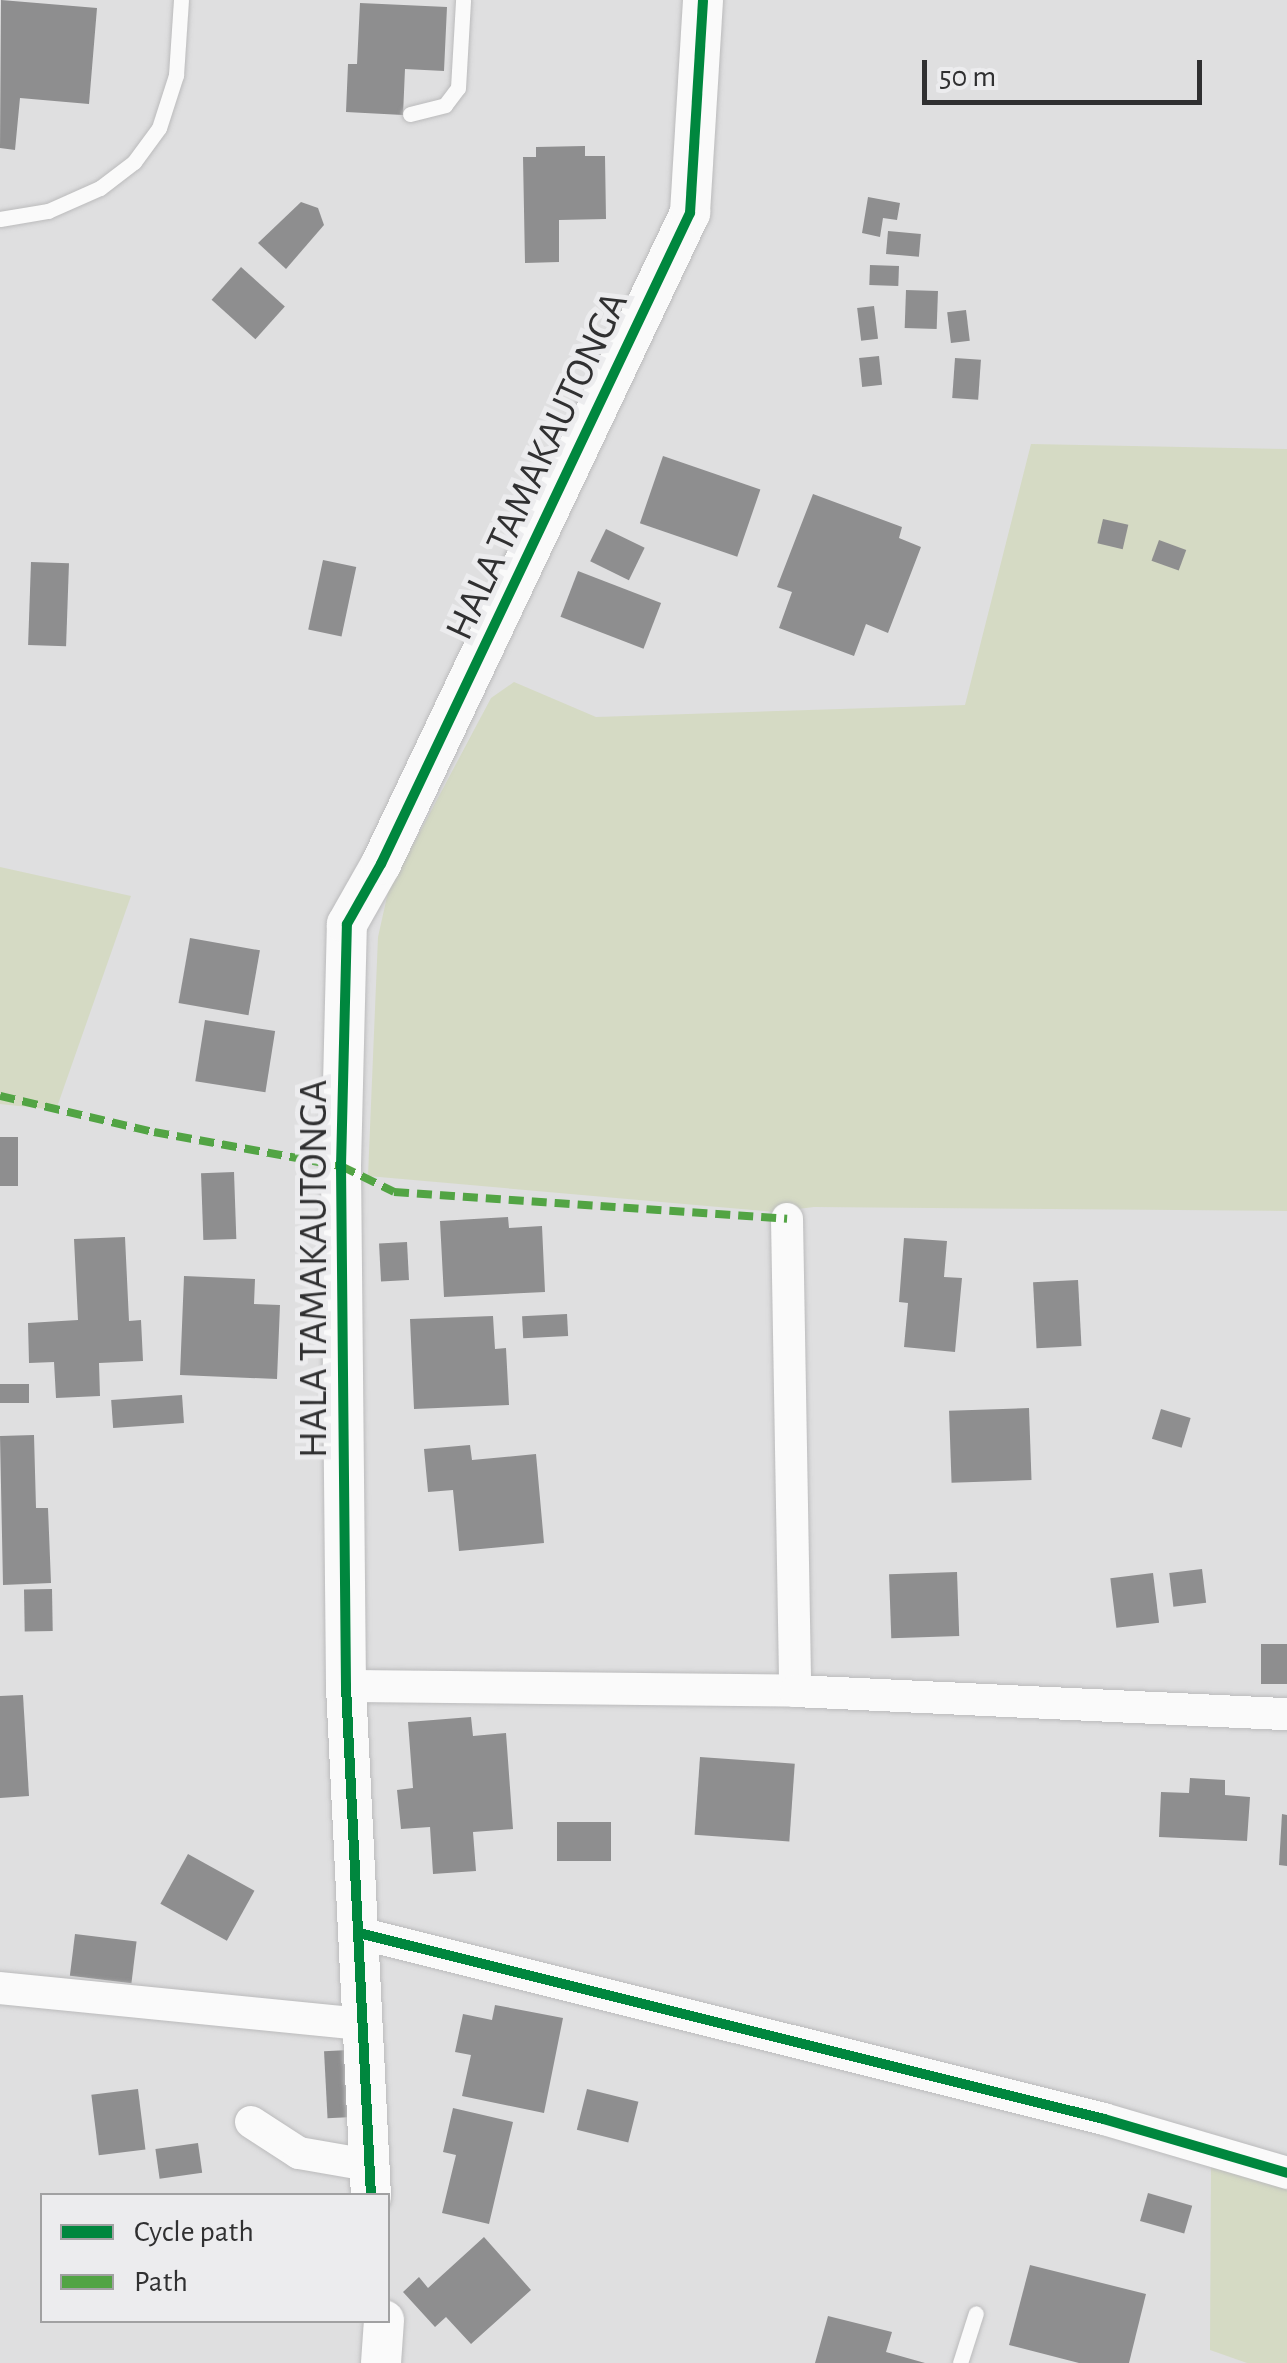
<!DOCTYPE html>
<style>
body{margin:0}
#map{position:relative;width:1287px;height:2363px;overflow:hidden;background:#dfdfe0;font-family:"Alegreya Sans",sans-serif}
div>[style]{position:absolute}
.green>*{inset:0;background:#d5dac4}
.building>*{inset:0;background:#8e8e8f;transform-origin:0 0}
.roads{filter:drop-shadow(0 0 2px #bbbbbc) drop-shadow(0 0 2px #bbbbbc)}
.service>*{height:15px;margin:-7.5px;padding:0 7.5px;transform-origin:7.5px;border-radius:7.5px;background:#fafafa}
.minor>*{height:32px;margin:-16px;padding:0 16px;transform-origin:16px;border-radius:16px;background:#fafafa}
.tertiary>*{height:40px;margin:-20px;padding:0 20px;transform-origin:20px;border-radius:20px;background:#fafafa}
.quiet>*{height:8px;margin-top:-4px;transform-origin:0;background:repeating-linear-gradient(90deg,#52a444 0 15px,transparent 0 23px)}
.cycleway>*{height:10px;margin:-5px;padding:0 5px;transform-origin:5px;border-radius:5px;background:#00873e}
span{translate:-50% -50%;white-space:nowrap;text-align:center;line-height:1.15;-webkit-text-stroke:10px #ececee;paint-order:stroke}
.street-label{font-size:40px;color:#303031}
.legend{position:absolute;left:40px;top:2193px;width:350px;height:130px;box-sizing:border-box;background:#ececee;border:2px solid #a1a1a2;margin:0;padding:12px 18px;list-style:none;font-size:30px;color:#303031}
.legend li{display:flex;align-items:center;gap:20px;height:50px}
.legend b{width:50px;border:2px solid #a1a1a2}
.scale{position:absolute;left:922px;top:60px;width:280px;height:45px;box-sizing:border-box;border:5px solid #303031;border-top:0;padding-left:12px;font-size:30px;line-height:35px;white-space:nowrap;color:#303031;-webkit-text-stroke:8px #ececee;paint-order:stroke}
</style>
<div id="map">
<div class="green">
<i style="clip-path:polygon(1031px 444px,1287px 449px,1287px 1211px,814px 1207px,775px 1212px,368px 1176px,378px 937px,388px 892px,491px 698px,514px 682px,596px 717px,965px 705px)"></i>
<i style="clip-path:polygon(0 867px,131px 896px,56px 1110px,0 1104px)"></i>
<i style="clip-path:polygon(1211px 2166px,1287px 2188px,1287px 2363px,1247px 2363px,1210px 2350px)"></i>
</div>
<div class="building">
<i style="clip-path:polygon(1px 0,97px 8px,89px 104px,20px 98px,15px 150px,0 148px)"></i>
<i style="clip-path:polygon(360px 3px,447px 7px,444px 71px,405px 69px,403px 115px,346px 112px,348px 64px,357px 64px)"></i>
<i style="clip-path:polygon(585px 146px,585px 156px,605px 156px,606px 219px,559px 220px,559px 262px,525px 263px,523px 157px,536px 157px,536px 147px)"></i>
<i style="clip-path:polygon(868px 197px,900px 203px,897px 220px,883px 218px,880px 237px,862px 233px)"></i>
<i style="clip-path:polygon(301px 202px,318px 208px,324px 225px,286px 269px,258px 243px)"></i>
<i style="left:888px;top:231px;width:33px;height:23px;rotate:5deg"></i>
<i style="left:870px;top:265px;width:29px;height:20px;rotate:2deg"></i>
<i style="left:241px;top:267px;width:59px;height:44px;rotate:42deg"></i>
<i style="left:906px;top:290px;width:32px;height:38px;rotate:2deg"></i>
<i style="left:874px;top:306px;width:33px;height:17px;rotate:83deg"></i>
<i style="left:966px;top:310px;width:31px;height:19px;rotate:83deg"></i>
<i style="left:879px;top:356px;width:29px;height:20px;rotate:84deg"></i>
<i style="left:955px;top:358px;width:26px;height:40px;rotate:4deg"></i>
<i style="left:663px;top:456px;width:103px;height:71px;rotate:19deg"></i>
<i style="clip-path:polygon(813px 494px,902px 527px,899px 538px,921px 547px,888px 633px,866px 624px,854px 656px,779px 628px,792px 592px,777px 587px)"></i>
<i style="left:1103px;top:519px;width:26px;height:25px;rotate:13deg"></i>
<i style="left:606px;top:529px;width:43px;height:36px;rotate:26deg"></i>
<i style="left:1159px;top:540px;width:29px;height:22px;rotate:20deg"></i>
<i style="left:323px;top:560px;width:34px;height:71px;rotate:12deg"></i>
<i style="left:31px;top:562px;width:38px;height:83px;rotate:2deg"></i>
<i style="left:578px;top:571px;width:89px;height:49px;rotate:21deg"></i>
<i style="left:190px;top:938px;width:71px;height:66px;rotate:10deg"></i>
<i style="left:205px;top:1020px;width:71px;height:62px;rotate:9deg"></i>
<i style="left:0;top:1137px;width:18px;height:49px"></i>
<i style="left:234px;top:1172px;width:67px;height:33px;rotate:88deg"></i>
<i style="clip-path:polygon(508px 1217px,509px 1228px,542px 1226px,545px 1292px,444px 1297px,440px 1221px)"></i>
<i style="clip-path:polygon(125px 1237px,129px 1321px,141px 1320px,143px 1361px,99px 1363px,100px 1396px,56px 1398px,54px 1362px,29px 1363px,28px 1323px,78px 1320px,74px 1239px)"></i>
<i style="clip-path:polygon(904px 1238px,947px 1241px,944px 1277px,962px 1278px,955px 1352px,904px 1347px,908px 1303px,899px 1302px)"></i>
<i style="left:407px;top:1242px;width:38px;height:28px;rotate:87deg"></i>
<i style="clip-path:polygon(184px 1276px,255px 1279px,254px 1304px,280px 1305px,277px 1379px,180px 1375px)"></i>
<i style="left:1078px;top:1280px;width:66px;height:45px;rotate:87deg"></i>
<i style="left:567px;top:1314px;width:22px;height:45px;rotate:87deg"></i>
<i style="clip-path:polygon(493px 1316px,495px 1349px,506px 1348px,509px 1405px,414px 1409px,410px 1319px)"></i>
<i style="left:29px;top:1384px;width:19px;height:29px;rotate:90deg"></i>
<i style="left:182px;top:1395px;width:28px;height:71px;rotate:86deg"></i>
<i style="left:1029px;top:1408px;width:72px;height:80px;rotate:88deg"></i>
<i style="left:1161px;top:1409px;width:31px;height:31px;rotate:17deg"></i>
<i style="clip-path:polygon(34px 1435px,36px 1508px,48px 1508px,51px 1583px,3px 1585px,0 1436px)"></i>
<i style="clip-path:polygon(470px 1445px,472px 1460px,536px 1454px,544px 1543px,459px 1551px,453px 1490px,428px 1492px,424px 1449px)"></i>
<i style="left:1202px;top:1569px;width:34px;height:33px;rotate:83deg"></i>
<i style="left:957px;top:1572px;width:64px;height:68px;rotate:88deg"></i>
<i style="left:1153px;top:1573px;width:50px;height:43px;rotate:83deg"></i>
<i style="left:52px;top:1589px;width:42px;height:28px;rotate:89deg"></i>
<i style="left:1287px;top:1644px;width:40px;height:26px;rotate:90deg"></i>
<i style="clip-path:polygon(23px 1695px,29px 1796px,0 1798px,0 1696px)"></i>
<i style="clip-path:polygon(471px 1717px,473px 1736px,506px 1733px,513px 1829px,473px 1832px,476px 1871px,433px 1874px,430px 1827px,401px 1829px,397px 1790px,413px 1788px,408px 1722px)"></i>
<i style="left:700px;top:1757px;width:95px;height:78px;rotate:4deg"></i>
<i style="clip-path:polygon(1190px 1778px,1225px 1780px,1225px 1795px,1250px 1797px,1247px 1841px,1159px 1837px,1161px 1792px,1189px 1793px)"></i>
<i style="clip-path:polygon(1282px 1814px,1287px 1815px,1287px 1866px,1279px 1865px)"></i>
<i style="left:611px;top:1822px;width:39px;height:54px;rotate:90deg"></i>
<i style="left:188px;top:1854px;width:76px;height:57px;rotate:29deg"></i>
<i style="left:75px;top:1934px;width:62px;height:42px;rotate:7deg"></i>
<i style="clip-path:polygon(495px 2005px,563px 2018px,544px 2113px,462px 2096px,471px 2055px,455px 2052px,463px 2014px,492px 2020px)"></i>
<i style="left:349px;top:2050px;width:67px;height:25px;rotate:87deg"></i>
<i style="left:138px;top:2089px;width:61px;height:47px;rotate:83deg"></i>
<i style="left:587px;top:2089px;width:53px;height:42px;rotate:14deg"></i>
<i style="clip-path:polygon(453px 2108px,513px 2122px,489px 2224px,442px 2213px,456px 2155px,443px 2152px)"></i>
<i style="left:198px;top:2143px;width:30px;height:43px;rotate:82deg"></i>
<i style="left:1148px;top:2193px;width:46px;height:29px;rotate:16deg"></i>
<i style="clip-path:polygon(484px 2237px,531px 2290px,471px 2344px,446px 2317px,435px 2327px,403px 2292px,419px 2277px,428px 2288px)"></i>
<i style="clip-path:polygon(1030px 2265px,1146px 2294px,1129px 2363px,1079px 2363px,1009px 2345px)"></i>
<i style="clip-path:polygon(828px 2316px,892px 2332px,886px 2352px,925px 2363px,815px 2363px)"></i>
</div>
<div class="roads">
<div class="service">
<i style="left:410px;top:114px;width:36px;rotate:-14deg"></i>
<i style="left:445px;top:105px;width:21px;rotate:-53deg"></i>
<i style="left:458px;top:88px;width:88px;rotate:-86.7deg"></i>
<i style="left:0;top:219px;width:49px;rotate:-9.5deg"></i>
<i style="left:48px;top:211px;width:57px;rotate:-23.9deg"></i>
<i style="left:100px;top:188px;width:43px;rotate:-37.4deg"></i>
<i style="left:134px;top:162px;width:42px;rotate:-53.7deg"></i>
<i style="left:159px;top:128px;width:56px;rotate:-72.2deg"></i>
<i style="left:176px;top:75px;width:75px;rotate:-86.2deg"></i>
<i style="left:960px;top:2363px;width:52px;rotate:-72.3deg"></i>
</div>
<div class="minor">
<i style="left:787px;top:1219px;width:472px;rotate:89deg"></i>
<i style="left:346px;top:1686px;width:449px;rotate:0.6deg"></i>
<i style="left:795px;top:1691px;width:493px;rotate:2.7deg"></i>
<i style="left:359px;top:1933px;width:768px;rotate:14.02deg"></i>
<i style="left:1104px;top:2119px;width:191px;rotate:16.4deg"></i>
<i style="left:0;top:1988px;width:362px;rotate:5.7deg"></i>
<i style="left:251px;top:2122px;width:57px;rotate:32.9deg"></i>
<i style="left:299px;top:2153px;width:70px;rotate:9.9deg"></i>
</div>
<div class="tertiary">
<i style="left:371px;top:2196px;width:511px;rotate:-92.81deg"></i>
<i style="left:346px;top:1686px;width:520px;rotate:-90.55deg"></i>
<i style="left:341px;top:1166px;width:242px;rotate:-88.6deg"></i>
<i style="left:347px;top:924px;width:69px;rotate:-60.5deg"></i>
<i style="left:381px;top:864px;width:721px;rotate:-64.61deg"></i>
<i style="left:690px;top:213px;width:213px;rotate:-86.5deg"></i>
<i style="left:381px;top:2363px;width:43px;rotate:-86deg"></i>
</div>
</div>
<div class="quiet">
<i style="left:0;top:1096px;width:158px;rotate:13.2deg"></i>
<i style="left:154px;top:1132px;width:190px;rotate:10.3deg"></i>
<i style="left:341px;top:1166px;width:59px;rotate:26.1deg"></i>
<i style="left:394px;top:1192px;width:394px;rotate:3.9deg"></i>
</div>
<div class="cycleway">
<i style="left:359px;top:1933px;width:768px;rotate:14.02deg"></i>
<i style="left:1104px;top:2119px;width:191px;rotate:16.4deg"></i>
<i style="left:371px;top:2196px;width:511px;rotate:-92.81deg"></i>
<i style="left:346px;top:1686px;width:520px;rotate:-90.55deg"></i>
<i style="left:341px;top:1166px;width:242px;rotate:-88.6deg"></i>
<i style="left:347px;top:924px;width:69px;rotate:-60.5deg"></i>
<i style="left:381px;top:864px;width:721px;rotate:-64.61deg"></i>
<i style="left:690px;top:213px;width:213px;rotate:-86.5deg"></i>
</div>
<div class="street-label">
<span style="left:537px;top:466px;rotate:-65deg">HALA TAMAKAUTONGA</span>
<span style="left:314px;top:1269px;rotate:-90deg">HALA TAMAKAUTONGA</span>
</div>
<ul class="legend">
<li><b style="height:12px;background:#00873e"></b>Cycle path</li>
<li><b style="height:12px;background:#52a444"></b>Path</li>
</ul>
<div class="scale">50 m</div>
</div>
